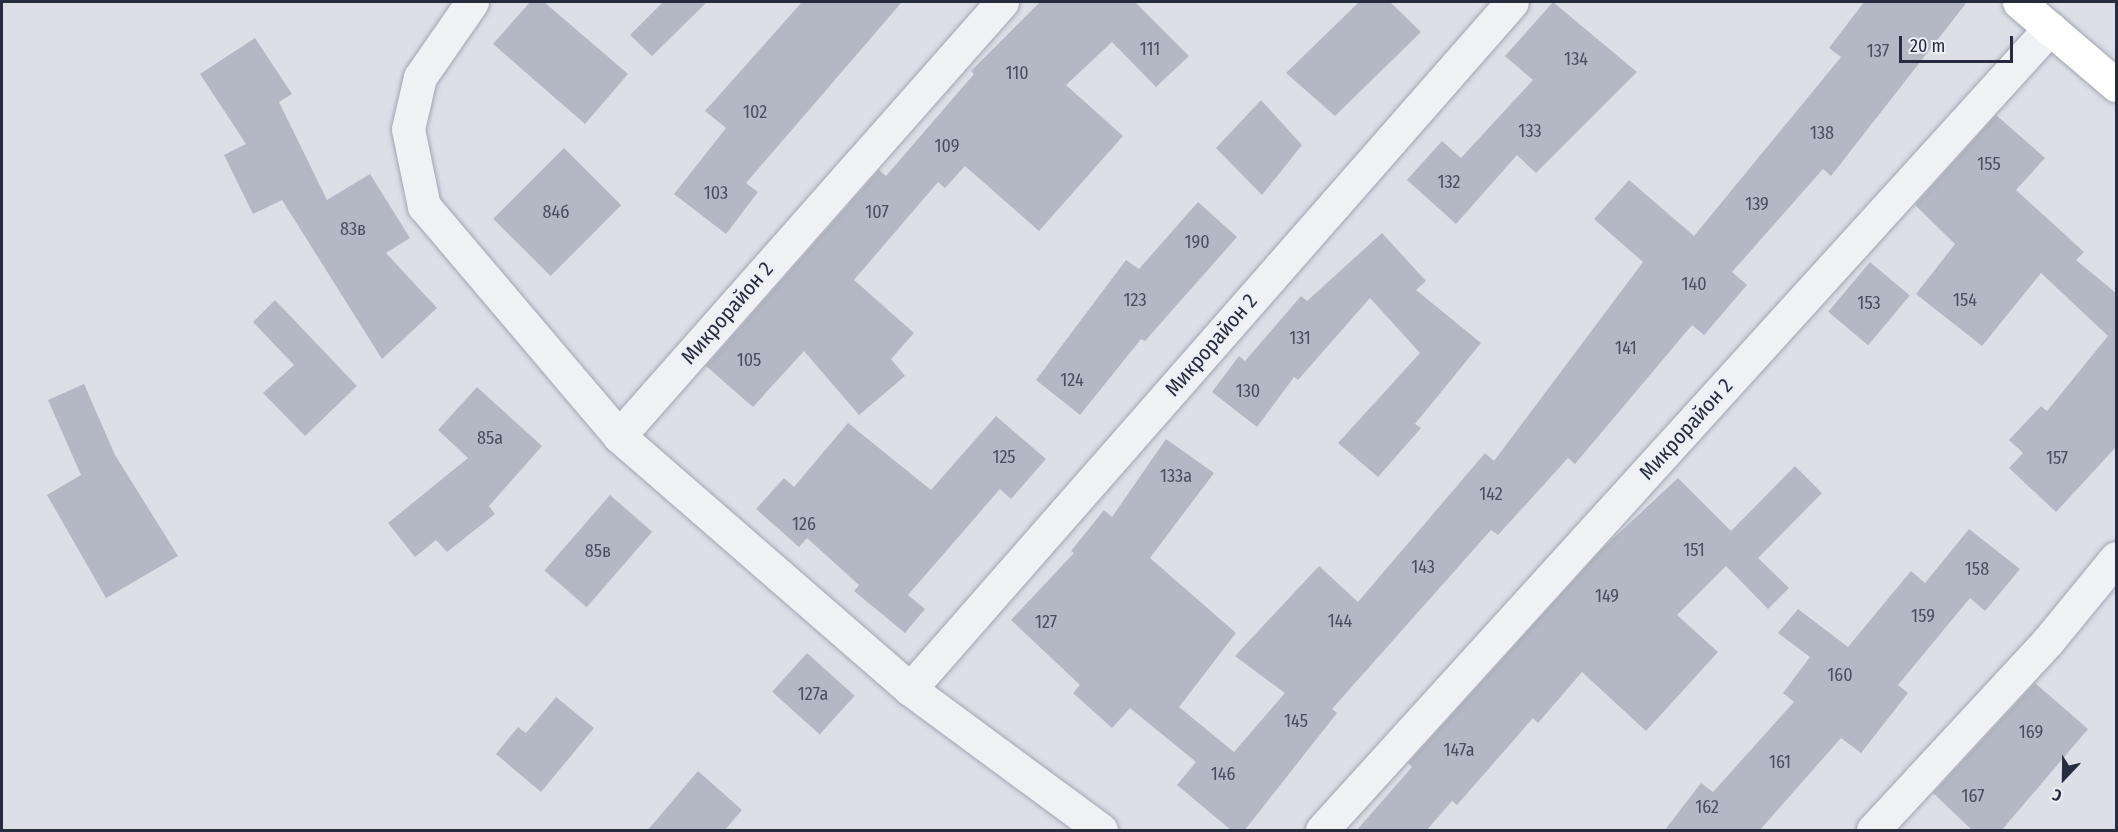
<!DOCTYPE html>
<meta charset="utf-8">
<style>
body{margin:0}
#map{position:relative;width:2118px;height:832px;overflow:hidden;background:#dddfe7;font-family:"Fira Sans Condensed",sans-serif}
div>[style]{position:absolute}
.building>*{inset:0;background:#b4b8c4;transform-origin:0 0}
.roads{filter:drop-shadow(0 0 2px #a2a5b1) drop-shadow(0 0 2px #a2a5b1)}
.minor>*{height:33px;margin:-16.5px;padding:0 16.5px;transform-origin:16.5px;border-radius:16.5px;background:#eff1f5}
.major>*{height:33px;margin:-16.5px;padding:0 16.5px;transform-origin:16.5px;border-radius:16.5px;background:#fff}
span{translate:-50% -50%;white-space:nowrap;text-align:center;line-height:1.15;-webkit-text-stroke:5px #eceff5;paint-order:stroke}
.number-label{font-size:18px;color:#4a4e60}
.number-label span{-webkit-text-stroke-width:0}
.street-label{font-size:21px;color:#262b3e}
.frame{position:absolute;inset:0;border:3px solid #262b3e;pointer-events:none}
.north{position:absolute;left:2034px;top:748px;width:60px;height:60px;-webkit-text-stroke:4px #eceff5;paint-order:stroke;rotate:202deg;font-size:16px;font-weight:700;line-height:24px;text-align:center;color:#262b3e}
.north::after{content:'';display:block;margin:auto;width:21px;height:27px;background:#262b3e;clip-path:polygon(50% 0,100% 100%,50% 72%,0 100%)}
.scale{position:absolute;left:1899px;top:36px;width:114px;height:27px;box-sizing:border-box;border:3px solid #262b3e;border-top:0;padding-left:8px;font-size:18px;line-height:21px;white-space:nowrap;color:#262b3e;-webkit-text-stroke:4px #eceff5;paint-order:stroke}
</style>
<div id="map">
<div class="building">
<i style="clip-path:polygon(530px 2px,544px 2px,628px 74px,585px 124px,493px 44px)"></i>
<i style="clip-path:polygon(663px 2px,707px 2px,652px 56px,630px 35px)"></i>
<i style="clip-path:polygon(802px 2px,902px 2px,746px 183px,758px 192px,726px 234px,674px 194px,726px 128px,705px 111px)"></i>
<i style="clip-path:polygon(1040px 2px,1135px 2px,1189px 56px,1156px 87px,1112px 42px,1066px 85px,1123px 136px,1039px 231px,965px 166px,945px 188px,938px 182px,854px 280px,914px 333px,891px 359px,905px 376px,859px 415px,804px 351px,753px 407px,706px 366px,879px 170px,886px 176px,974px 74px,971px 71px)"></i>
<i style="clip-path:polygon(1359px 2px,1390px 2px,1421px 32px,1335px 116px,1286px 73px)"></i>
<i style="clip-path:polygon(1553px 2px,1637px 72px,1536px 173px,1517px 155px,1456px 224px,1407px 180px,1442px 141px,1461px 158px,1533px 80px,1505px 56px)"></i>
<i style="clip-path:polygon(1864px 2px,1967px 2px,1831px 176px,1823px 169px,1732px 272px,1747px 285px,1704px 335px,1692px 325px,1575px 464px,1568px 458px,1498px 535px,1491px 530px,1332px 709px,1337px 713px,1244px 831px,1232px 831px,1177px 785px,1196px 762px,1130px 708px,1112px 728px,1073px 693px,1080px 685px,1011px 620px,1074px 553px,1071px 551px,1104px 510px,1112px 517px,1166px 439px,1214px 473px,1150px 558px,1236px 633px,1179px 707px,1234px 752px,1285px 693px,1235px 656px,1319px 566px,1358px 602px,1485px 453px,1494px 461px,1643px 262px,1594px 219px,1629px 180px,1694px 236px,1841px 57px,1829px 48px)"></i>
<i style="clip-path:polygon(255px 38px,292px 94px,279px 102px,327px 200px,370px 174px,410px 238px,386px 253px,437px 308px,382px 359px,282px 200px,253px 214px,224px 155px,246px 144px,200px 74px)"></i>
<i style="clip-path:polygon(1261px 100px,1302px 145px,1262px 195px,1216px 148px)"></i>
<i style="clip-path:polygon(1996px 115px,2045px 158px,2016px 190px,2084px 252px,2076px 260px,2116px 293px,2116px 447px,2056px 512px,2009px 468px,2023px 453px,2009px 440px,2041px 406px,2047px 411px,2108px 336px,2041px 273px,1982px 346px,1916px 294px,1955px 244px,1915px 205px)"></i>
<i style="left:564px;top:148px;width:81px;height:100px;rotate:45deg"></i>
<i style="clip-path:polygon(1198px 202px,1237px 237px,1145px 341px,1141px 339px,1080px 415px,1036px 380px,1126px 260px,1139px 269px)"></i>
<i style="clip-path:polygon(1382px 233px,1426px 281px,1416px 290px,1481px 343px,1415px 424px,1421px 428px,1378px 477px,1338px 443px,1420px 353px,1370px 298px,1298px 380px,1294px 377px,1257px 427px,1212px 392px,1239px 356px,1245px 361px,1301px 296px,1307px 301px)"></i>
<i style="left:1870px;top:262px;width:52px;height:65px;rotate:40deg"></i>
<i style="clip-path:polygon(275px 300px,357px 386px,305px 436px,263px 393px,294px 365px,253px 322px)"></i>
<i style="clip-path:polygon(84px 384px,115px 455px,178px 556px,106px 598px,47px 495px,81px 475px,48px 400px)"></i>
<i style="clip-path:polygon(477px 387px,542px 446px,489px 506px,495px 514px,447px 552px,436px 540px,415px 557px,388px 523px,468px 458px,438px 430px)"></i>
<i style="clip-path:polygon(996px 416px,1046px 459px,1011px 499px,1000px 489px,908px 595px,925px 609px,905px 633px,854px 591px,859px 585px,807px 538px,799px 547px,756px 509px,784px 478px,794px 487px,848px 423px,931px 490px)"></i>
<i style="clip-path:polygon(1795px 466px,1822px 493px,1758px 558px,1789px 588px,1768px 609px,1726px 566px,1677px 615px,1718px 652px,1646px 731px,1582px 672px,1538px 723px,1533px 718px,1457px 805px,1452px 801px,1426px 831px,1356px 831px,1412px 767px,1408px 763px,1603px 548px,1678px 478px,1731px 531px)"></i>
<i style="left:610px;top:495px;width:56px;height:100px;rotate:41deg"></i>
<i style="clip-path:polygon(1969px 529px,2020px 569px,1985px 611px,1970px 598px,1898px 685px,1908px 693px,1861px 753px,1841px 738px,1759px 831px,1664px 831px,1701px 783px,1713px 792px,1794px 702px,1783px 693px,1810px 657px,1778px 633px,1798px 609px,1848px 647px,1911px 571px,1925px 583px)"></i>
<i style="left:807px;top:653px;width:64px;height:52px;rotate:42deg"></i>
<i style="clip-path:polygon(2035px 683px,2088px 729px,2001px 831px,1973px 831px,1933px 793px)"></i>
<i style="clip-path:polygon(556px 697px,594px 728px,541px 792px,496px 754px,518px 727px,526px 733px)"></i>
<i style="clip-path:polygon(698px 771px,742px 810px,724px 831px,647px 831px)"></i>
</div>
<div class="roads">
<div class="minor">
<i style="left:472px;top:2px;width:91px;rotate:124.7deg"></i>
<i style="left:420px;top:77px;width:53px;rotate:103deg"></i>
<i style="left:408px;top:129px;width:79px;rotate:78.3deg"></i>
<i style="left:424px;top:206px;width:302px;rotate:49.7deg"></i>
<i style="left:619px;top:436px;width:386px;rotate:41deg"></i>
<i style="left:910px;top:689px;width:237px;rotate:36.4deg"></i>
<i style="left:619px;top:436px;width:579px;rotate:-48.57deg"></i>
<i style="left:910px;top:689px;width:913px;rotate:-48.77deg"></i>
<i style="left:1322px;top:830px;width:1083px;rotate:-47.77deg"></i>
<i style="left:1873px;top:830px;width:258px;rotate:-47.2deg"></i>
<i style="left:2048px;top:641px;width:107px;rotate:-50.7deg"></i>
</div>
<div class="major">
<i style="left:2019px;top:2px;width:128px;rotate:40.6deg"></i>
</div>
</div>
<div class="number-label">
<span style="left:1150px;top:49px">111</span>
<span style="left:1878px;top:51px">137</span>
<span style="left:1576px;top:59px">134</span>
<span style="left:1017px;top:73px">110</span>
<span style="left:755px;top:112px">102</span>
<span style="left:1530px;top:131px">133</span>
<span style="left:1822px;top:133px">138</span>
<span style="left:947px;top:146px">109</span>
<span style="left:1989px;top:164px">155</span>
<span style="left:1449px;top:182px">132</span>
<span style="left:716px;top:193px">103</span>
<span style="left:1757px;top:204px">139</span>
<span style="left:556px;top:212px">84б</span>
<span style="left:877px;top:212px">107</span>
<span style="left:353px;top:229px">83в</span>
<span style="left:1197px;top:242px">190</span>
<span style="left:1694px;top:284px">140</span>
<span style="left:1135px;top:300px">123</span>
<span style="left:1965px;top:300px">154</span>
<span style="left:1869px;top:303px">153</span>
<span style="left:1300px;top:338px">131</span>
<span style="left:1626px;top:348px">141</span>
<span style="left:749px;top:360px">105</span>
<span style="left:1072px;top:380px">124</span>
<span style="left:1248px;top:391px">130</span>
<span style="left:490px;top:438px">85а</span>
<span style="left:1004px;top:457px">125</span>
<span style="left:2057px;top:458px">157</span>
<span style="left:1176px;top:476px">133а</span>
<span style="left:1491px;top:494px">142</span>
<span style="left:804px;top:524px">126</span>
<span style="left:1694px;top:550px">151</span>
<span style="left:598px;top:551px">85в</span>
<span style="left:1423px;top:567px">143</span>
<span style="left:1977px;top:569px">158</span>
<span style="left:1607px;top:596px">149</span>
<span style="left:1923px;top:616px">159</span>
<span style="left:1340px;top:621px">144</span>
<span style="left:1046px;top:622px">127</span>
<span style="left:1840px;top:675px">160</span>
<span style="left:813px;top:694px">127а</span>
<span style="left:1296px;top:721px">145</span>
<span style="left:2031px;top:732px">169</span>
<span style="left:1459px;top:750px">147а</span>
<span style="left:1780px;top:762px">161</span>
<span style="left:1223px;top:774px">146</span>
<span style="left:1973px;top:796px">167</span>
<span style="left:1707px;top:807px">162</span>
</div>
<div class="street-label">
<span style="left:727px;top:313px;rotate:-49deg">Микрорайон 2</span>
<span style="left:1211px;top:345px;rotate:-49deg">Микрорайон 2</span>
<span style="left:1686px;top:429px;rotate:-48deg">Микрорайон 2</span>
</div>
<div class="frame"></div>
<div class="north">С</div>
<div class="scale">20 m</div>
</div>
